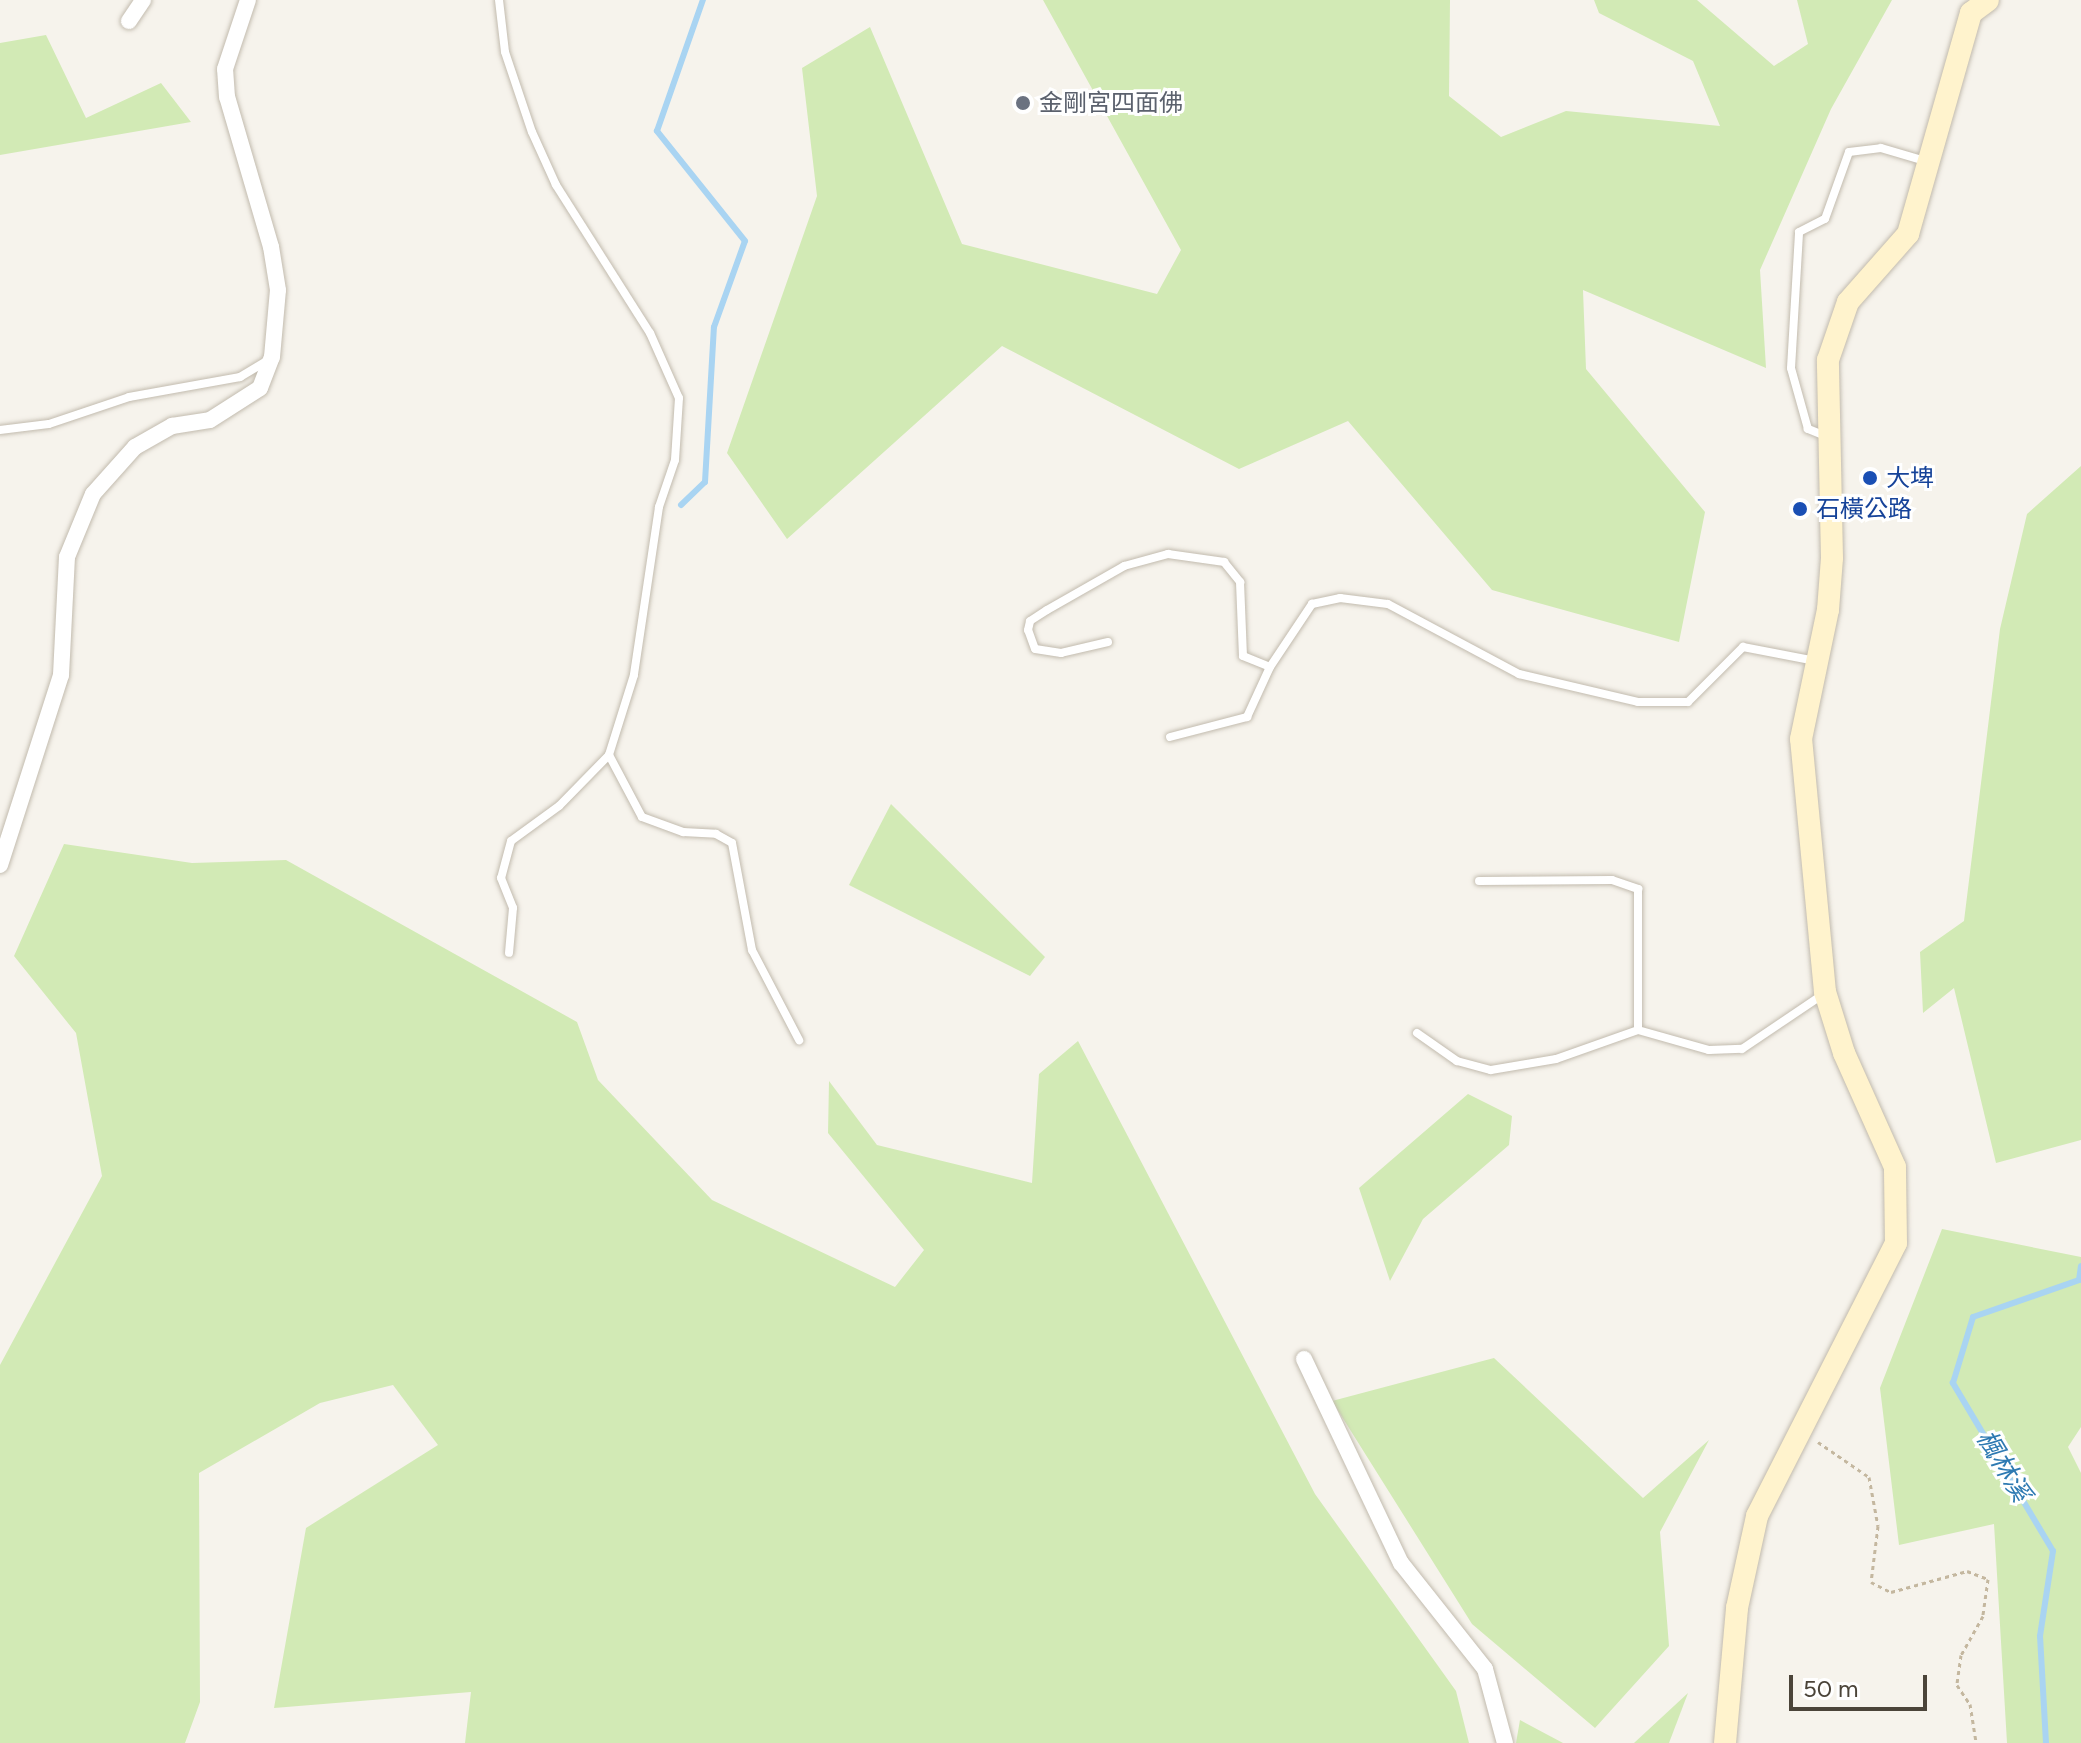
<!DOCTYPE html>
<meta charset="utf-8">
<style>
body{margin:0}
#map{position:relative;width:2081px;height:1743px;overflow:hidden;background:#f6f3ec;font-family:Figtree,"Noto Sans TC",sans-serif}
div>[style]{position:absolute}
.green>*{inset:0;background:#d2eab5}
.stream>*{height:6px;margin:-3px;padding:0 3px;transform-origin:3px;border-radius:3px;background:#a9d4f2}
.path>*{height:3px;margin-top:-1.5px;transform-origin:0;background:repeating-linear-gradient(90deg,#c4b79f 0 4px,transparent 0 8px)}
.roads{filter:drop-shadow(0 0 2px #c2bbae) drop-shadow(0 0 2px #c2bbae)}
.lane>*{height:8px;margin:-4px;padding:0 4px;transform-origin:4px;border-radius:4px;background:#fff}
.street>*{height:16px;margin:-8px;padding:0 8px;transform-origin:8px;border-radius:8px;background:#fff}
.secondary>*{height:22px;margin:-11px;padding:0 11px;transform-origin:11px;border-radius:11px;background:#fff3cd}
.dots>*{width:22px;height:22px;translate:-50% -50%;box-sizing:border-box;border:4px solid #fff;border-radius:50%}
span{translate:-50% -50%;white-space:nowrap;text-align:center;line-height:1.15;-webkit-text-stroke:6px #fff;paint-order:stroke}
.worship-label{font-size:24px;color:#5b616d}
.left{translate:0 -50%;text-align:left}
.transit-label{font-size:24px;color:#164399}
.water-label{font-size:26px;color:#2e7ab2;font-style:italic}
.scale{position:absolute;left:1789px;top:1675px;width:138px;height:36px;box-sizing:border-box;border:4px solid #4b4439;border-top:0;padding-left:10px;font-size:24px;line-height:28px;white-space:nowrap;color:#4b4439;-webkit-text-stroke:6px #fff;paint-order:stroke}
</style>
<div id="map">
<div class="green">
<i style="clip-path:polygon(1043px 0,1450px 0,1449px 96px,1501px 137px,1566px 111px,1720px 126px,1693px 61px,1599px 13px,1594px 0,1697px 0,1774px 66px,1808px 44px,1797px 0,1892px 0,1831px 109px,1760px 270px,1766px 368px,1583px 290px,1586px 369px,1705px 512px,1679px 642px,1492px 590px,1348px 421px,1239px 469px,1002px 346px,787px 539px,727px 453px,817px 196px,802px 68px,870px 27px,962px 244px,1157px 294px,1181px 250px)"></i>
<i style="clip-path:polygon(46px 35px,86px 118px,161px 83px,191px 122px,0 155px,0 43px)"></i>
<i style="clip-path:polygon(2081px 466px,2081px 1140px,1996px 1163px,1954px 988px,1923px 1013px,1920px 952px,1964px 921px,2000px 629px,2027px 514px)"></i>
<i style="clip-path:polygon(891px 804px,1045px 957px,1030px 976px,849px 885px)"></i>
<i style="clip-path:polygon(64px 844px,192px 863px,286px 860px,577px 1022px,598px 1080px,712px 1200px,895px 1287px,924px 1250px,828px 1133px,829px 1081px,877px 1145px,1032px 1183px,1039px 1074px,1078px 1041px,1315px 1494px,1456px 1691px,1469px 1743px,465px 1743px,471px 1692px,274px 1708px,306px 1528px,438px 1445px,393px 1385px,320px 1403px,199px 1473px,200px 1702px,185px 1743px,0 1743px,0 1365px,102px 1176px,76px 1033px,14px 956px)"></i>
<i style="clip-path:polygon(1468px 1094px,1512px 1116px,1509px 1145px,1423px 1219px,1390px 1281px,1359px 1188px)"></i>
<i style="clip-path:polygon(1942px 1229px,2081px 1257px,2081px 1427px,2068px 1447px,2081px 1473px,2081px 1743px,2007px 1743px,1994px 1524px,1899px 1545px,1880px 1388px)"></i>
<i style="clip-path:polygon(1494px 1358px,1643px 1498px,1709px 1440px,1660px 1532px,1669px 1646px,1595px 1728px,1472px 1624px,1332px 1401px)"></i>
<i style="clip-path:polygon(1688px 1693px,1669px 1743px,1634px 1743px)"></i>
<i style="clip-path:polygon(1520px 1720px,1563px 1743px,1516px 1743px)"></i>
</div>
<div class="stream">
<i style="left:681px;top:505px;width:33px;rotate:-44deg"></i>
<i style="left:705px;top:482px;width:155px;rotate:-86.7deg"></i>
<i style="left:714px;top:327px;width:91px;rotate:-70.2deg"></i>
<i style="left:745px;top:241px;width:141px;rotate:-128.7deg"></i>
<i style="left:657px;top:131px;width:139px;rotate:-70.7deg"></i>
<i style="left:2046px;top:1743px;width:107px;rotate:-93.2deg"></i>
<i style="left:2040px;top:1636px;width:86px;rotate:-81.3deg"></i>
<i style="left:2053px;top:1551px;width:196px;rotate:-120.8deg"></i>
<i style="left:1953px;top:1383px;width:69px;rotate:-73.1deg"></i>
<i style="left:1973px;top:1317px;width:112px;rotate:-19.2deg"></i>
<i style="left:2079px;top:1280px;width:14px;rotate:-82deg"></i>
</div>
<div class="path">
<i style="left:1818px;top:1442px;width:62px;rotate:34.5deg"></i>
<i style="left:1869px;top:1477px;width:50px;rotate:79.6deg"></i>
<i style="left:1878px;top:1526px;width:56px;rotate:97.1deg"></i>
<i style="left:1871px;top:1582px;width:22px;rotate:27deg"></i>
<i style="left:1891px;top:1592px;width:79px;rotate:-15.4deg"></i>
<i style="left:1967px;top:1571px;width:22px;rotate:21deg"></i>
<i style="left:1988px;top:1579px;width:37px;rotate:98deg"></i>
<i style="left:1983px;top:1616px;width:45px;rotate:119.4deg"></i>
<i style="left:1961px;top:1655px;width:30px;rotate:98deg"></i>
<i style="left:1957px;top:1685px;width:23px;rotate:56deg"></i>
<i style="left:1970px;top:1704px;width:39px;rotate:81deg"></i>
</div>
<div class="roads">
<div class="lane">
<i style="left:499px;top:0;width:52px;rotate:83.4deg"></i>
<i style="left:505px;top:52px;width:84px;rotate:71.4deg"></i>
<i style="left:532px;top:132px;width:58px;rotate:65.6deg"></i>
<i style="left:556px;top:185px;width:175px;rotate:57.6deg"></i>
<i style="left:650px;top:333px;width:71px;rotate:66deg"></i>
<i style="left:679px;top:398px;width:62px;rotate:93.7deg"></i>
<i style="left:675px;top:460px;width:50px;rotate:108.8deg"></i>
<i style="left:659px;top:507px;width:170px;rotate:98.5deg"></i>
<i style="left:634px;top:675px;width:84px;rotate:107.4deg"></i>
<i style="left:609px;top:755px;width:71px;rotate:134.4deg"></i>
<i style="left:559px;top:806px;width:59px;rotate:143.9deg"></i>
<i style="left:511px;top:841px;width:38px;rotate:105deg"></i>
<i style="left:501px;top:878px;width:32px;rotate:68deg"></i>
<i style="left:513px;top:908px;width:45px;rotate:95.1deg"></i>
<i style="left:0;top:430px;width:49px;rotate:-7deg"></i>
<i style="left:49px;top:424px;width:84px;rotate:-18.6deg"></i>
<i style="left:129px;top:397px;width:113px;rotate:-10.2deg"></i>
<i style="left:240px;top:377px;width:33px;rotate:-31deg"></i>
<i style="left:1828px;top:437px;width:22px;rotate:-158deg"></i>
<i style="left:1808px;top:429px;width:63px;rotate:-105.6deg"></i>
<i style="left:1791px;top:368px;width:136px;rotate:-86.6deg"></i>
<i style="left:1799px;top:232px;width:29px;rotate:-27deg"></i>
<i style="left:1825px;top:219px;width:71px;rotate:-70.3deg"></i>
<i style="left:1849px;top:152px;width:32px;rotate:-7deg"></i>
<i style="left:1881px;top:148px;width:46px;rotate:16.5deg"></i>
<i style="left:1108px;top:642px;width:48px;rotate:166.8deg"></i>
<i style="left:1061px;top:653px;width:26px;rotate:-171deg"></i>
<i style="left:1035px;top:649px;width:20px;rotate:-110deg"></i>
<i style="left:1028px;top:630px;width:9px;rotate:-77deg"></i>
<i style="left:1030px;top:621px;width:20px;rotate:-33deg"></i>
<i style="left:1047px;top:610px;width:89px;rotate:-29.7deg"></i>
<i style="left:1124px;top:566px;width:46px;rotate:-15.3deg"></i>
<i style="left:1168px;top:554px;width:57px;rotate:8.1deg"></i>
<i style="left:1224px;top:562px;width:26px;rotate:51deg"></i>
<i style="left:1240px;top:582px;width:74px;rotate:87.7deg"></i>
<i style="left:1243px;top:656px;width:29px;rotate:22deg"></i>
<i style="left:1170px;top:737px;width:80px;rotate:-14.6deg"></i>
<i style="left:1247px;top:717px;width:55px;rotate:-65.3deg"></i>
<i style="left:1270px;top:667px;width:76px;rotate:-56.3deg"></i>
<i style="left:1312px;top:604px;width:29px;rotate:-12deg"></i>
<i style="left:1340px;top:598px;width:48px;rotate:7.1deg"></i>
<i style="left:1388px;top:604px;width:149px;rotate:28.1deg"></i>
<i style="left:1519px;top:674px;width:122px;rotate:13.2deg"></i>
<i style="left:1638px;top:702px;width:50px"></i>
<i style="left:1688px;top:702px;width:78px;rotate:-45deg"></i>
<i style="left:1743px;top:647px;width:74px;rotate:10.9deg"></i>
<i style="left:609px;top:755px;width:70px;rotate:62deg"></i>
<i style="left:642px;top:817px;width:44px;rotate:20.1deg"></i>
<i style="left:683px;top:832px;width:33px;rotate:3deg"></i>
<i style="left:716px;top:834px;width:18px;rotate:29deg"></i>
<i style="left:732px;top:843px;width:109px;rotate:79.4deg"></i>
<i style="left:752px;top:950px;width:102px;rotate:62.4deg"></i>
<i style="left:1479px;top:881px;width:133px;rotate:-0.4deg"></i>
<i style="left:1612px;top:880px;width:28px;rotate:19deg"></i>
<i style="left:1638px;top:889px;width:141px;rotate:90deg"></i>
<i style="left:1417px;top:1033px;width:49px;rotate:35deg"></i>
<i style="left:1457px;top:1061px;width:35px;rotate:15deg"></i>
<i style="left:1491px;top:1070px;width:66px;rotate:-9.6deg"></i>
<i style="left:1556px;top:1059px;width:87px;rotate:-19.5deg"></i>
<i style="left:1638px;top:1030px;width:74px;rotate:15.7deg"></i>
<i style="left:1709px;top:1050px;width:33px;rotate:-2deg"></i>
<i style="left:1742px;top:1049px;width:100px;rotate:-34deg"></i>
</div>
<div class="street">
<i style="left:129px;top:21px;width:25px;rotate:-56deg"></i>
<i style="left:0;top:865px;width:200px;rotate:-72.2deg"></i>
<i style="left:61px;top:675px;width:118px;rotate:-87.1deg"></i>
<i style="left:67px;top:557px;width:68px;rotate:-67.6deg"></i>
<i style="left:93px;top:494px;width:63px;rotate:-48.2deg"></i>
<i style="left:135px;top:447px;width:43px;rotate:-29.6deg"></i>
<i style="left:172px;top:426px;width:38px;rotate:-9deg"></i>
<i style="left:210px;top:420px;width:59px;rotate:-32.6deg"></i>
<i style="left:260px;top:388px;width:33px;rotate:-69deg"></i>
<i style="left:272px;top:357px;width:67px;rotate:-84.9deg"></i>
<i style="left:278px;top:290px;width:44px;rotate:-99.2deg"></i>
<i style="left:271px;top:247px;width:156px;rotate:-106.3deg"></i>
<i style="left:227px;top:97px;width:28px;rotate:-94deg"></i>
<i style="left:225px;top:69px;width:73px;rotate:-71.6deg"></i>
<i style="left:1304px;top:1359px;width:226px;rotate:64.6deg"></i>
<i style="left:1401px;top:1563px;width:135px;rotate:51.6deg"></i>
<i style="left:1485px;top:1669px;width:77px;rotate:74.9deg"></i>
</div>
<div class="secondary">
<i style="left:1725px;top:1743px;width:136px;rotate:-84.9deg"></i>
<i style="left:1737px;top:1608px;width:94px;rotate:-77.7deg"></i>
<i style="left:1757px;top:1516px;width:306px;rotate:-63deg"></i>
<i style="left:1896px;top:1243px;width:76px;rotate:-90.8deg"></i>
<i style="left:1895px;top:1167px;width:125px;rotate:-114.1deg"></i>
<i style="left:1844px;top:1053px;width:64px;rotate:-107.3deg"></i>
<i style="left:1825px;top:992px;width:254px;rotate:-95.4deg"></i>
<i style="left:1801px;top:739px;width:132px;rotate:-78.2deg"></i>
<i style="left:1828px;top:610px;width:52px;rotate:-85.6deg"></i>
<i style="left:1832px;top:558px;width:198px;rotate:-91.2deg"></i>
<i style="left:1828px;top:360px;width:61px;rotate:-71deg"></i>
<i style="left:1848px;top:302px;width:91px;rotate:-48.6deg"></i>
<i style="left:1908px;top:234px;width:230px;rotate:-74.1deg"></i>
<i style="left:1971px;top:13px;width:21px;rotate:-37deg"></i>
</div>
</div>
<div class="dots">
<i style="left:1023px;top:103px;background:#6b7280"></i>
<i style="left:1870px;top:478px;background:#1a4fb4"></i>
<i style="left:1800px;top:509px;background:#1a4fb4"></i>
</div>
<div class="worship-label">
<span class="left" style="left:1039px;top:103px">金剛宮四面佛</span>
</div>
<div class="transit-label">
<span class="left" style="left:1886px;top:478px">大埤</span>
<span class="left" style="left:1816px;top:509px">石橫公路</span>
</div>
<div class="water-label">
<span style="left:2003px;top:1466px;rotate:59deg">楓林溪</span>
</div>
<div class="scale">50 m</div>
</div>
